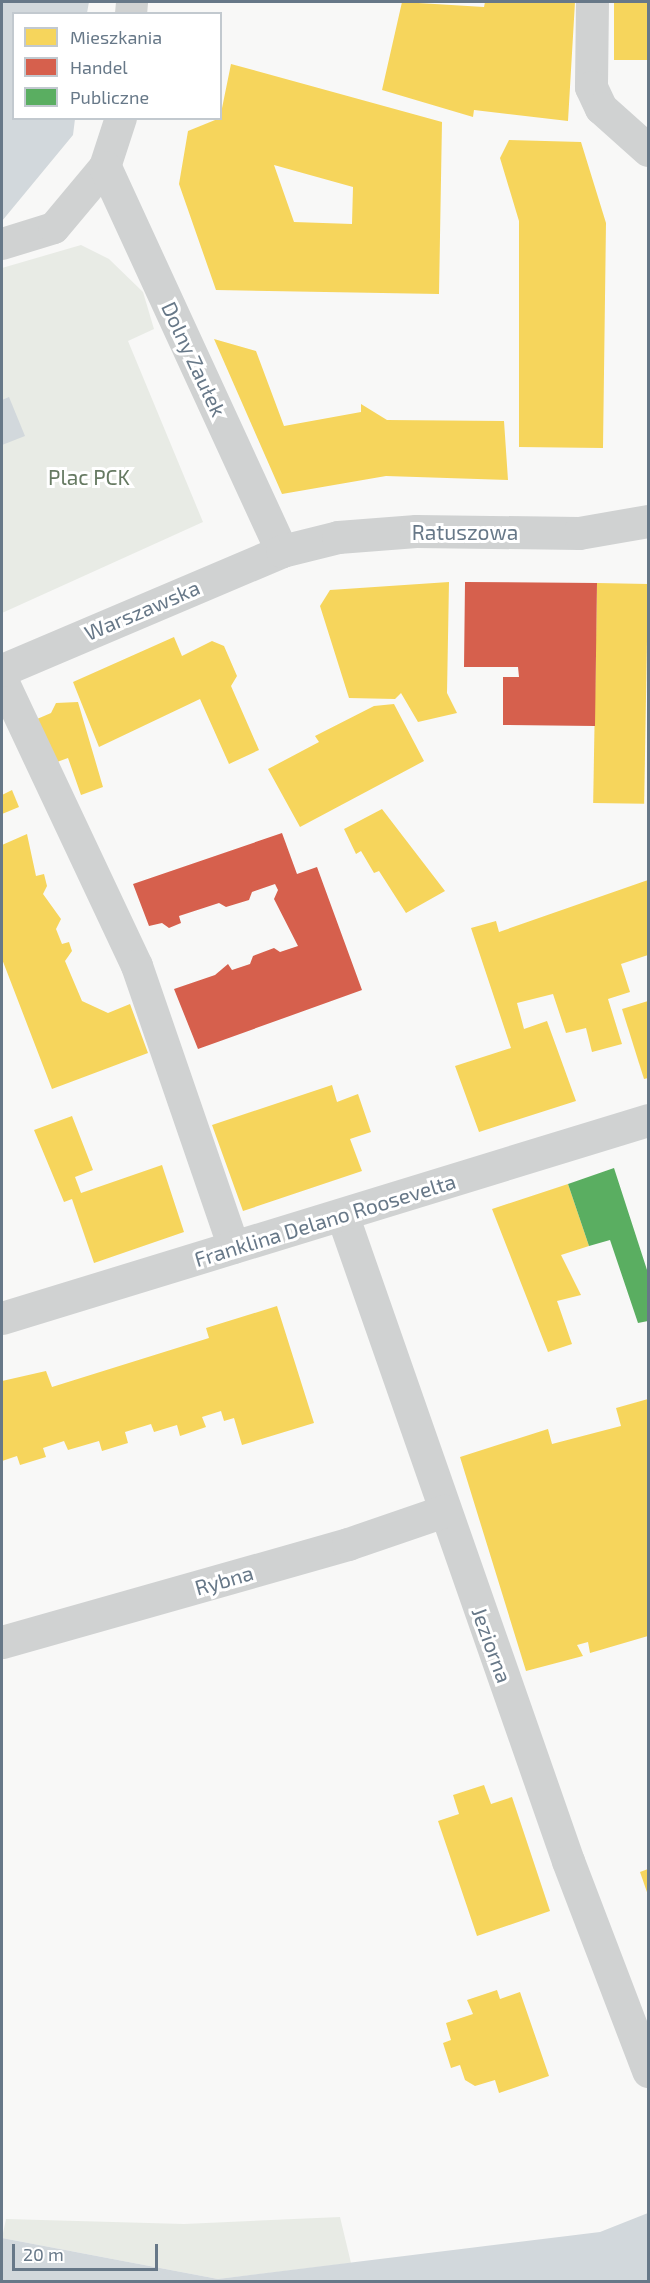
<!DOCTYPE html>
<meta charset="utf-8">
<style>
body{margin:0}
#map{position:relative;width:650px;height:2283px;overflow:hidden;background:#f8f8f7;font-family:"Exo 2",sans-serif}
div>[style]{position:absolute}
.green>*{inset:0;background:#e8ebe5}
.water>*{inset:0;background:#d2d8dc}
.homes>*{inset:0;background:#f6d55c;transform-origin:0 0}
.shops>*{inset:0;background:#d6604d}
.public>*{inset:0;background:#5aae61}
.pedestrian>*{height:32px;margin:-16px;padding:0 16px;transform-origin:16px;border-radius:16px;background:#d0d2d2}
.minor>*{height:33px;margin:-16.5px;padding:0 16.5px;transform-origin:16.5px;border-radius:16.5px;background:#d0d2d2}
span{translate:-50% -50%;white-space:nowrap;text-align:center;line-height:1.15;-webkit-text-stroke:6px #fff;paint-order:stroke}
.street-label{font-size:21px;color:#677888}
.park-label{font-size:21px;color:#667a62}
.frame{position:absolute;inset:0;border:3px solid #677888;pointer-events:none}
.legend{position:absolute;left:12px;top:12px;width:210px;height:108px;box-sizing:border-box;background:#fff;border:2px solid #c2c9cf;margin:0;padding:8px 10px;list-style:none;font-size:18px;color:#677888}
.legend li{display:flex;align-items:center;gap:12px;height:30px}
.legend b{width:30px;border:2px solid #c2c9cf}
.scale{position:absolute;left:12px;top:2244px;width:146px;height:27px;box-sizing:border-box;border:3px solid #677888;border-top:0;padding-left:8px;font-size:18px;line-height:21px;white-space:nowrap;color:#677888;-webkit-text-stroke:4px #fff;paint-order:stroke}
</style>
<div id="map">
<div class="green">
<i style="clip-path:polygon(81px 245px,109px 259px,143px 292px,154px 329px,128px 341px,203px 522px,2px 613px,2px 268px)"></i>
<i style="clip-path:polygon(340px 2217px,351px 2263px,218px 2279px,2px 2238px,6px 2219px,184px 2224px)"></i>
</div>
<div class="water">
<i style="clip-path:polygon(2px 2px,89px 2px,87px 13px,14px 14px,14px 118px,75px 119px,73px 135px,2px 221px)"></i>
<i style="clip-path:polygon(9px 397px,25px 436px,2px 445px,2px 400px)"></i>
<i style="clip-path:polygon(648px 2213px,648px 2281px,2px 2281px,2px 2238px,218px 2279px,600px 2232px)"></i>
</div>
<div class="homes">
<i style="clip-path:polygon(402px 2px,484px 7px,485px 2px,575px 2px,568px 121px,474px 110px,473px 117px,382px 90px)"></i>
<i style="left:614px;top:2px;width:34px;height:58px"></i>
<i style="clip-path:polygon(evenodd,231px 64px,442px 122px,439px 294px,216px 290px,179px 184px,188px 131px,220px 118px,231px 64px,274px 165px,353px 187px,352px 224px,294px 222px,274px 165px)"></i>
<i style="clip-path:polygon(509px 140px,581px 142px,606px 223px,603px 448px,519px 447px,519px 221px,500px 158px)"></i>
<i style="clip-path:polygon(214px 339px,256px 351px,284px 426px,361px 412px,361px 404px,387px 420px,504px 421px,508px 480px,386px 476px,282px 494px)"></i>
<i style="clip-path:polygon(449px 582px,447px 693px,457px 713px,418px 722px,401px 693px,395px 699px,349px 698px,320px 606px,330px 590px)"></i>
<i style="left:597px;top:583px;width:51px;height:220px;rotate:1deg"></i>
<i style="clip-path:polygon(174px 637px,182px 656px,212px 641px,224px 646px,237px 676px,231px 686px,259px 750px,229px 764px,200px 699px,99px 747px,73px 682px)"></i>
<i style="clip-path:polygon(78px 702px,103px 787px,81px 795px,68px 758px,57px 762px,37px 719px,51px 713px,56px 703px)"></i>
<i style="clip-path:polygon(394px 704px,424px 761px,300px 827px,268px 769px,319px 742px,315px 736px,374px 706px)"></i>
<i style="clip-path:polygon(12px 790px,19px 807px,2px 814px,2px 795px)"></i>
<i style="clip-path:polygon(382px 809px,445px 891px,406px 913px,379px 871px,374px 873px,361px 851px,356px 854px,344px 829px)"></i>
<i style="clip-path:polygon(27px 834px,36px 876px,44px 874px,47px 886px,43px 894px,61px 919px,56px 929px,62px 944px,69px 942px,72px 951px,65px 961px,82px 1001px,108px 1013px,130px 1004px,148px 1053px,52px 1089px,2px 959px,2px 845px)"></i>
<i style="clip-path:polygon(648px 880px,648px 955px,621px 964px,630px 992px,608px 999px,622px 1044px,592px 1052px,586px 1028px,566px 1033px,553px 994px,517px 1003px,524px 1029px,547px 1021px,576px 1101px,479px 1132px,455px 1066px,511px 1048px,471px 928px,496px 921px,499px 932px)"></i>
<i style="clip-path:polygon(648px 1001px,648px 1078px,644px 1079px,622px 1009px)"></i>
<i style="clip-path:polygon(332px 1085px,337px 1102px,358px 1094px,371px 1132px,350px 1139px,362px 1171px,243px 1211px,212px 1125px)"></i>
<i style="clip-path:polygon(72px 1116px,93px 1170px,75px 1177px,81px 1193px,162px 1165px,184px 1232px,94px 1263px,72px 1199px,64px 1202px,34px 1130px)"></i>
<i style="clip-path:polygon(568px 1184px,589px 1246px,561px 1255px,581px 1295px,557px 1301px,572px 1344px,548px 1352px,492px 1209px)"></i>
<i style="clip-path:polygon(277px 1306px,314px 1423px,242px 1445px,234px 1418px,224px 1421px,221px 1411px,202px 1417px,206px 1427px,180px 1436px,177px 1425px,154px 1432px,151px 1424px,125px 1432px,128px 1443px,102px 1451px,99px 1441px,68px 1450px,64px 1441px,43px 1448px,46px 1457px,20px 1465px,17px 1456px,2px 1461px,2px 1381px,46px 1371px,52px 1387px,209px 1338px,206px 1328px)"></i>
<i style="clip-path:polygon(648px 1399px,648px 1636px,590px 1653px,588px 1642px,577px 1645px,583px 1656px,526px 1671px,460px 1457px,548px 1429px,552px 1444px,621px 1426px,616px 1408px)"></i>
<i style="clip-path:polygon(484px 1785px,491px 1804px,512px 1797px,550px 1911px,477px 1936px,438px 1821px,459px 1814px,453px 1795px)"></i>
<i style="clip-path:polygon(648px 1869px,648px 1895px,640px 1872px)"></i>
<i style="clip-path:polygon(497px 1990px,500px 1999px,520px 1992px,549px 2076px,499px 2093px,495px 2080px,475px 2086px,465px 2080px,460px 2065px,451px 2068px,443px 2043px,451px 2040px,446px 2023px,473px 2014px,467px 2000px)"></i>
</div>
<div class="shops">
<i style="clip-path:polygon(465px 582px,597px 583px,595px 726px,503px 725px,503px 677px,519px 677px,518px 667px,464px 667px)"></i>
<i style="clip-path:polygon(282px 833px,297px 874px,317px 867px,362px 990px,198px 1049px,174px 989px,215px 975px,228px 964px,232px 970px,250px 964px,253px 956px,274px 948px,280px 952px,298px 946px,274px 899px,278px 890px,275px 884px,252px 892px,249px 900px,226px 907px,219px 903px,179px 916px,181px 923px,169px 928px,162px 923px,149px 926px,133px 884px)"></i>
</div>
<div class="public">
<i style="clip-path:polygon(614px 1168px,648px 1273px,648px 1321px,638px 1323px,610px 1240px,589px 1246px,568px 1184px)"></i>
</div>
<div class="pedestrian">
<i style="left:131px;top:14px;width:12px;rotate:-85deg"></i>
<i style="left:2px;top:244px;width:54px;rotate:-17.1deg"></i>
<i style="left:54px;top:228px;width:80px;rotate:-50.1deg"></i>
<i style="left:105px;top:167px;width:52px;rotate:-71.9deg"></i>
<i style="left:2px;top:679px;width:317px;rotate:64.8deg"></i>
<i style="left:137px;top:966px;width:298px;rotate:71deg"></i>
</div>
<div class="minor">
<i style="left:592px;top:2px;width:85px;rotate:90.7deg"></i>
<i style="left:591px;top:87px;width:23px;rotate:65deg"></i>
<i style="left:601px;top:108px;width:63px;rotate:41.8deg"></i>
<i style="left:105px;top:167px;width:423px;rotate:65.3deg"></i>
<i style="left:2px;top:670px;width:304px;rotate:-23deg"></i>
<i style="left:282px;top:551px;width:58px;rotate:-14deg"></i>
<i style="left:338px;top:537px;width:78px;rotate:-4.4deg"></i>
<i style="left:416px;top:531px;width:163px;rotate:0.7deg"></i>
<i style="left:579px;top:533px;width:70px;rotate:-9.9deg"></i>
<i style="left:343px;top:1217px;width:682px;rotate:70.74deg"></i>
<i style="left:568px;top:1861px;width:225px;rotate:69.1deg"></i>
<i style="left:2px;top:1318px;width:676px;rotate:-17.04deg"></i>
<i style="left:2px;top:1642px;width:360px;rotate:-15.8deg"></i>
<i style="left:348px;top:1544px;width:102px;rotate:-19deg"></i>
</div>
<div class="street-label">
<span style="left:194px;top:359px;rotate:65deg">Dolny Zaułek</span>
<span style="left:465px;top:532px">Ratuszowa</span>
<span style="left:142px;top:610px;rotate:-23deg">Warszawska</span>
<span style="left:325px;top:1220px;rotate:-17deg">Franklina Delano Roosevelta</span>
<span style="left:224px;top:1580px;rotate:-16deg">Rybna</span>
<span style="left:492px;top:1645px;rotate:70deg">Jeziorna</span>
</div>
<div class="park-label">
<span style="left:89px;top:477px">Plac PCK</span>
</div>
<div class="frame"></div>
<ul class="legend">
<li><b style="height:16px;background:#f6d55c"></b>Mieszkania</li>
<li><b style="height:16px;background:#d6604d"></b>Handel</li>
<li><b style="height:16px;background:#5aae61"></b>Publiczne</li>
</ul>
<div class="scale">20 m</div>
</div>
